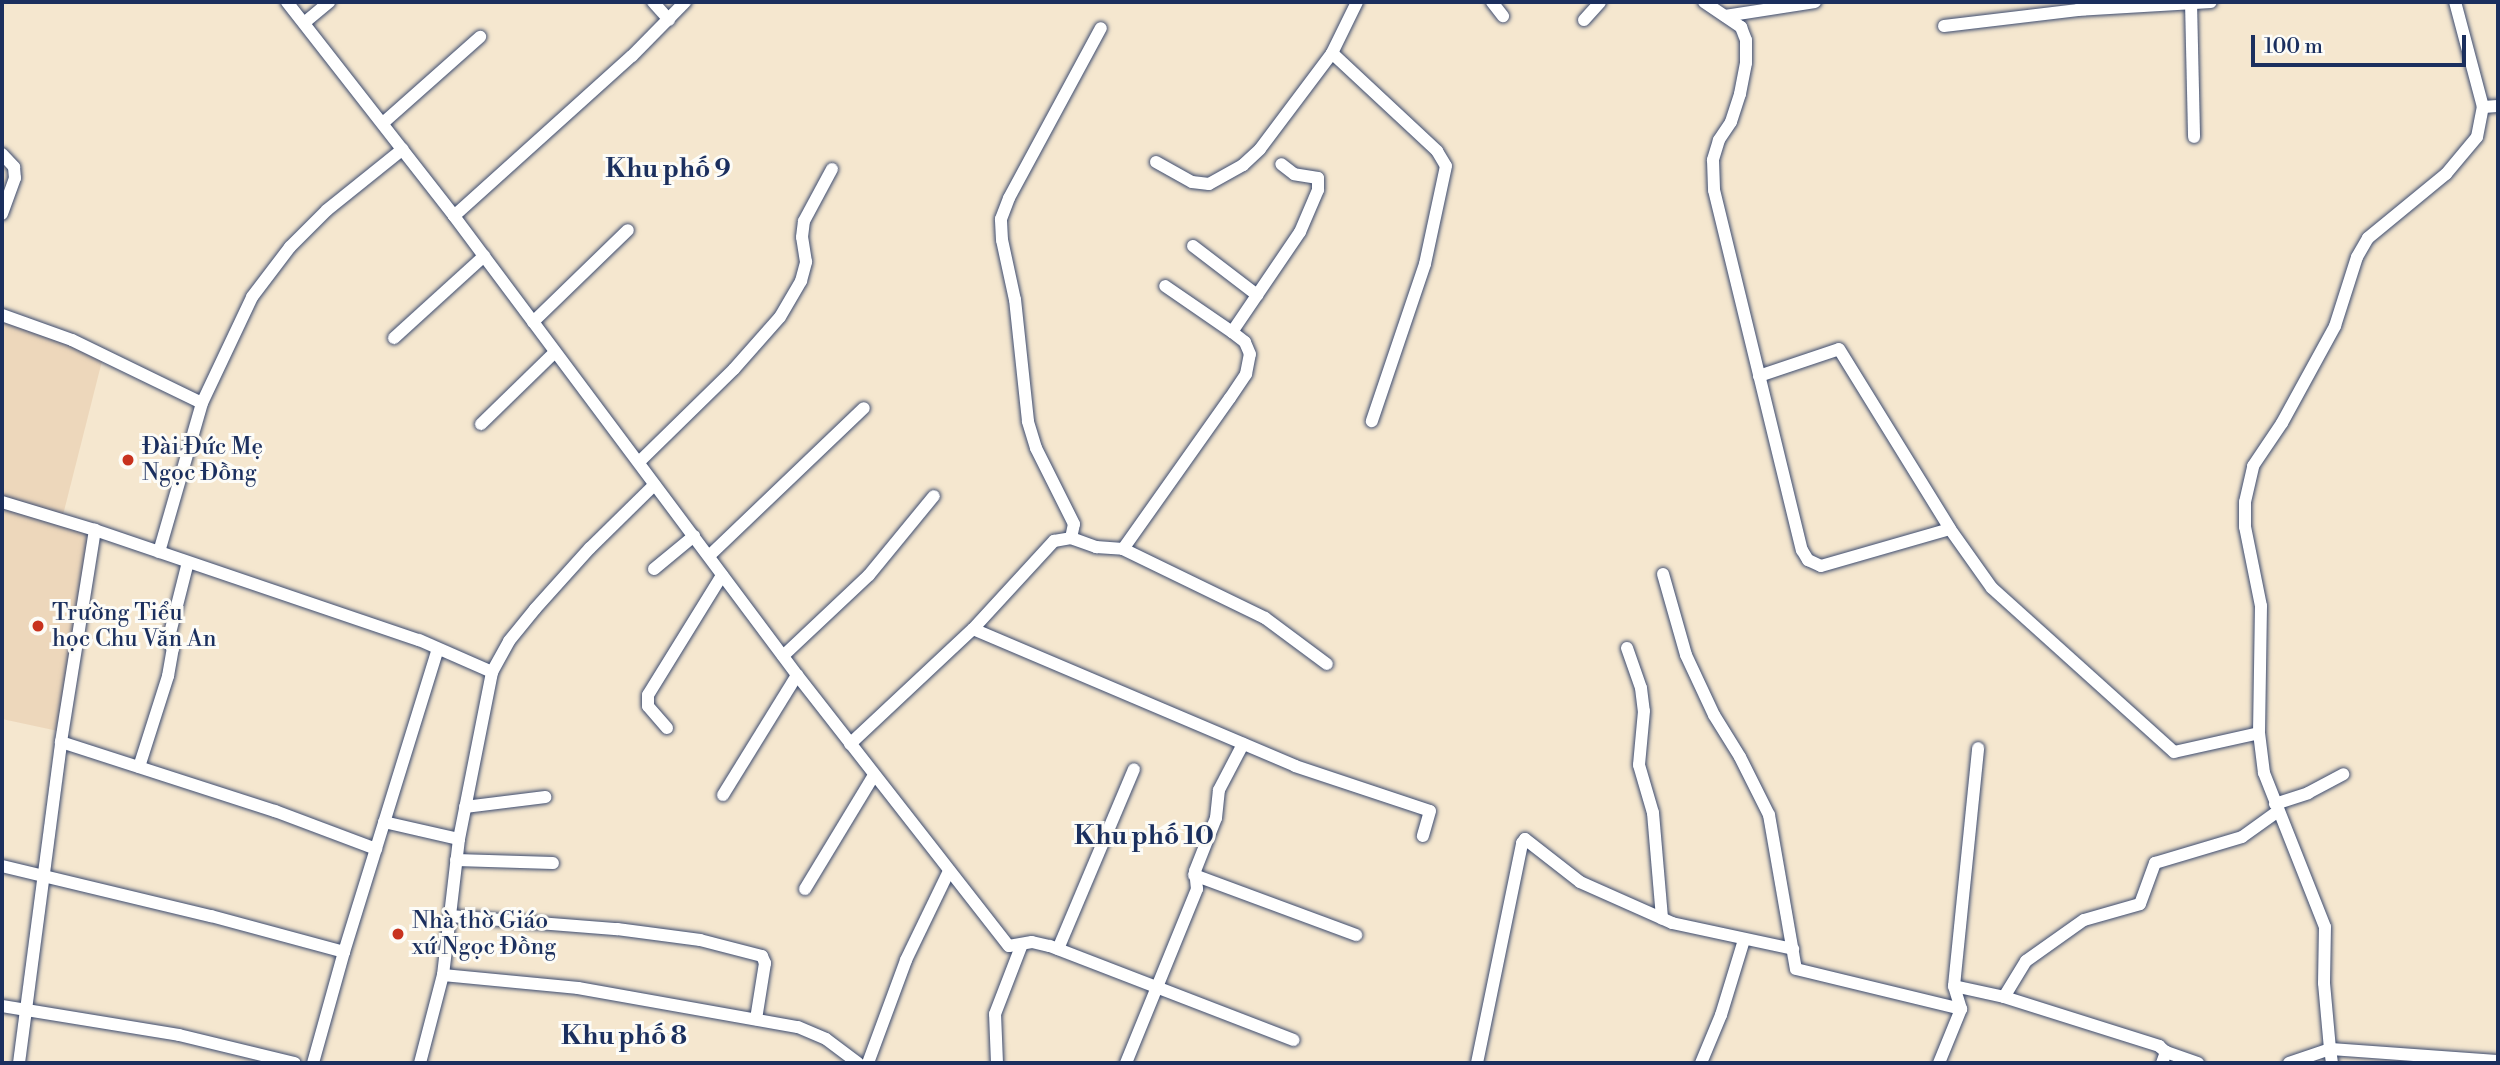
<!DOCTYPE html>
<meta charset="utf-8">
<style>
body{margin:0}
#map{position:relative;width:2500px;height:1065px;overflow:hidden;background:#f5e7cf;font-family:"Libre Bodoni",serif}
div>[style]{position:absolute}
.built>*{inset:0;background:#edd7bb}
.roads{filter:drop-shadow(0 0 2px #3c4b6f) drop-shadow(0 0 2px #3c4b6f)}
.minor>*{height:12px;margin:-6px;padding:0 6px;transform-origin:6px;border-radius:6px;background:#fff}
.dots>*{width:19px;height:19px;translate:-50% -50%;box-sizing:border-box;border:4px solid #fdfcf7;border-radius:50%}
span{translate:-50% -50%;white-space:nowrap;text-align:center;line-height:1.15;-webkit-text-stroke:6px #fdfcf7;paint-order:stroke}
.poi-label{font-size:23px;color:#1b2f5e}
.left{translate:0 -50%;text-align:left}
.quarter-label{font-size:26px;color:#1b2f5e;font-weight:700}
.frame{position:absolute;inset:0;border:4px solid #1b2f5e;pointer-events:none}
.scale{position:absolute;left:2251px;top:35px;width:215px;height:32px;box-sizing:border-box;border:4px solid #1b2f5e;border-top:0;padding-left:9px;font-size:21px;line-height:24px;white-space:nowrap;color:#1b2f5e;-webkit-text-stroke:5px #fdfcf7;paint-order:stroke}
</style>
<div id="map">
<div class="built">
<i style="clip-path:polygon(2px 321px,69px 344px,102px 361px,63px 515px,2px 496px)"></i>
<i style="clip-path:polygon(2px 507px,90px 534px,58px 731px,2px 719px)"></i>
</div>
<div class="roads">
<div class="minor">
<i style="left:287px;top:2px;width:271px;rotate:52deg"></i>
<i style="left:454px;top:216px;width:573px;rotate:53.23deg"></i>
<i style="left:797px;top:675px;width:344px;rotate:52deg"></i>
<i style="left:1009px;top:946px;width:23px;rotate:-10deg"></i>
<i style="left:1032px;top:942px;width:18px;rotate:13deg"></i>
<i style="left:1050px;top:946px;width:261px;rotate:21.1deg"></i>
<i style="left:653px;top:2px;width:24px;rotate:48deg"></i>
<i style="left:1492px;top:2px;width:18px;rotate:52deg"></i>
<i style="left:1704px;top:2px;width:45px;rotate:34deg"></i>
<i style="left:1741px;top:27px;width:14px;rotate:69deg"></i>
<i style="left:1746px;top:40px;width:23px;rotate:90deg"></i>
<i style="left:1746px;top:63px;width:32px;rotate:101deg"></i>
<i style="left:1740px;top:94px;width:29px;rotate:108deg"></i>
<i style="left:1731px;top:122px;width:22px;rotate:124deg"></i>
<i style="left:1719px;top:140px;width:21px;rotate:107deg"></i>
<i style="left:1713px;top:160px;width:30px;rotate:88deg"></i>
<i style="left:1714px;top:190px;width:371px;rotate:76.3deg"></i>
<i style="left:1802px;top:550px;width:12px;rotate:59deg"></i>
<i style="left:1808px;top:560px;width:14px;rotate:25deg"></i>
<i style="left:1821px;top:566px;width:134px;rotate:-16deg"></i>
<i style="left:1950px;top:529px;width:72px;rotate:54.6deg"></i>
<i style="left:1992px;top:588px;width:245px;rotate:42deg"></i>
<i style="left:2174px;top:752px;width:87px;rotate:-12.6deg"></i>
<i style="left:2191px;top:2px;width:135px;rotate:88.7deg"></i>
<i style="left:1725px;top:16px;width:91px;rotate:-8.8deg"></i>
<i style="left:1584px;top:20px;width:24px;rotate:-48deg"></i>
<i style="left:304px;top:23px;width:33px;rotate:-40deg"></i>
<i style="left:1944px;top:26px;width:135px;rotate:-6.8deg"></i>
<i style="left:2078px;top:10px;width:133px;rotate:-3.4deg"></i>
<i style="left:1332px;top:53px;width:144px;rotate:43deg"></i>
<i style="left:1437px;top:151px;width:17px;rotate:59deg"></i>
<i style="left:1446px;top:166px;width:100px;rotate:102.1deg"></i>
<i style="left:1425px;top:264px;width:166px;rotate:108.7deg"></i>
<i style="left:2483px;top:107px;width:15px;rotate:-4deg"></i>
<i style="left:383px;top:123px;width:130px;rotate:-41.6deg"></i>
<i style="left:2px;top:154px;width:18px;rotate:47deg"></i>
<i style="left:14px;top:167px;width:11px;rotate:85deg"></i>
<i style="left:15px;top:178px;width:38px;rotate:110deg"></i>
<i style="left:1156px;top:162px;width:41px;rotate:29.1deg"></i>
<i style="left:1192px;top:182px;width:17px;rotate:7deg"></i>
<i style="left:1209px;top:184px;width:39px;rotate:-29deg"></i>
<i style="left:1243px;top:165px;width:23px;rotate:-43deg"></i>
<i style="left:1260px;top:149px;width:120px;rotate:-53.1deg"></i>
<i style="left:1332px;top:53px;width:57px;rotate:-63.9deg"></i>
<i style="left:454px;top:216px;width:239px;rotate:-42deg"></i>
<i style="left:632px;top:56px;width:76px;rotate:-45.5deg"></i>
<i style="left:1193px;top:246px;width:81px;rotate:37.4deg"></i>
<i style="left:2px;top:315px;width:74px;rotate:19.7deg"></i>
<i style="left:72px;top:340px;width:144px;rotate:25.9deg"></i>
<i style="left:533px;top:322px;width:132px;rotate:-44.1deg"></i>
<i style="left:1232px;top:332px;width:121px;rotate:-55.8deg"></i>
<i style="left:1300px;top:232px;width:46px;rotate:-66.8deg"></i>
<i style="left:1318px;top:190px;width:12px;rotate:-90deg"></i>
<i style="left:1318px;top:178px;width:24px;rotate:-171deg"></i>
<i style="left:1294px;top:174px;width:16px;rotate:-142deg"></i>
<i style="left:394px;top:338px;width:122px;rotate:-42.3deg"></i>
<i style="left:1759px;top:376px;width:84px;rotate:-18.6deg"></i>
<i style="left:1839px;top:349px;width:211px;rotate:58.3deg"></i>
<i style="left:481px;top:424px;width:103px;rotate:-44.2deg"></i>
<i style="left:639px;top:462px;width:133px;rotate:-44.4deg"></i>
<i style="left:734px;top:369px;width:69px;rotate:-48.5deg"></i>
<i style="left:780px;top:317px;width:42px;rotate:-59.7deg"></i>
<i style="left:801px;top:281px;width:20px;rotate:-75deg"></i>
<i style="left:806px;top:262px;width:25px;rotate:-99deg"></i>
<i style="left:802px;top:237px;width:16px;rotate:-83deg"></i>
<i style="left:804px;top:221px;width:59px;rotate:-61.7deg"></i>
<i style="left:2px;top:502px;width:97px;rotate:16.8deg"></i>
<i style="left:95px;top:530px;width:342px;rotate:18.8deg"></i>
<i style="left:419px;top:640px;width:80px;rotate:23.7deg"></i>
<i style="left:1071px;top:538px;width:14px;rotate:-78deg"></i>
<i style="left:1074px;top:524px;width:85px;rotate:-116.6deg"></i>
<i style="left:1036px;top:448px;width:28px;rotate:-107deg"></i>
<i style="left:1028px;top:421px;width:122px;rotate:-96.1deg"></i>
<i style="left:1015px;top:300px;width:61px;rotate:-102.2deg"></i>
<i style="left:1002px;top:240px;width:21px;rotate:-93deg"></i>
<i style="left:1001px;top:219px;width:22px;rotate:-69deg"></i>
<i style="left:1009px;top:198px;width:193px;rotate:-61.6deg"></i>
<i style="left:1123px;top:549px;width:185px;rotate:-54.7deg"></i>
<i style="left:1230px;top:398px;width:29px;rotate:-56deg"></i>
<i style="left:1246px;top:374px;width:20px;rotate:-79deg"></i>
<i style="left:1250px;top:354px;width:13px;rotate:-113deg"></i>
<i style="left:1245px;top:342px;width:16px;rotate:-142deg"></i>
<i style="left:1232px;top:332px;width:81px;rotate:-145.5deg"></i>
<i style="left:159px;top:552px;width:155px;rotate:-73.9deg"></i>
<i style="left:202px;top:403px;width:117px;rotate:-64.7deg"></i>
<i style="left:252px;top:297px;width:63px;rotate:-52.8deg"></i>
<i style="left:290px;top:247px;width:52px;rotate:-45deg"></i>
<i style="left:327px;top:210px;width:97px;rotate:-38.8deg"></i>
<i style="left:709px;top:556px;width:214px;rotate:-43.7deg"></i>
<i style="left:654px;top:569px;width:52px;rotate:-39.5deg"></i>
<i style="left:1663px;top:574px;width:84px;rotate:74.1deg"></i>
<i style="left:1686px;top:655px;width:66px;rotate:65deg"></i>
<i style="left:1714px;top:715px;width:49px;rotate:58.2deg"></i>
<i style="left:1740px;top:757px;width:65px;rotate:63.4deg"></i>
<i style="left:1769px;top:815px;width:156px;rotate:80.1deg"></i>
<i style="left:1796px;top:969px;width:170px;rotate:13.6deg"></i>
<i style="left:973px;top:629px;width:350px;rotate:23deg"></i>
<i style="left:1295px;top:766px;width:142px;rotate:18.4deg"></i>
<i style="left:1430px;top:811px;width:26px;rotate:106deg"></i>
<i style="left:1627px;top:648px;width:42px;rotate:70.7deg"></i>
<i style="left:1641px;top:688px;width:23px;rotate:83deg"></i>
<i style="left:1644px;top:711px;width:54px;rotate:95.3deg"></i>
<i style="left:1639px;top:765px;width:50px;rotate:73.7deg"></i>
<i style="left:1653px;top:813px;width:106px;rotate:85.1deg"></i>
<i style="left:783px;top:656px;width:118px;rotate:-43.3deg"></i>
<i style="left:869px;top:575px;width:102px;rotate:-50.6deg"></i>
<i style="left:667px;top:728px;width:29px;rotate:-131deg"></i>
<i style="left:648px;top:706px;width:11px;rotate:-90deg"></i>
<i style="left:648px;top:695px;width:141px;rotate:-58.3deg"></i>
<i style="left:61px;top:742px;width:225px;rotate:17.9deg"></i>
<i style="left:275px;top:811px;width:108px;rotate:20.6deg"></i>
<i style="left:850px;top:744px;width:168px;rotate:-43.1deg"></i>
<i style="left:973px;top:629px;width:120px;rotate:-47.4deg"></i>
<i style="left:1054px;top:541px;width:17px;rotate:-10deg"></i>
<i style="left:1071px;top:538px;width:27px;rotate:20deg"></i>
<i style="left:1096px;top:547px;width:27px;rotate:4deg"></i>
<i style="left:1123px;top:549px;width:158px;rotate:25.9deg"></i>
<i style="left:1265px;top:618px;width:77px;rotate:36.6deg"></i>
<i style="left:139px;top:767px;width:96px;rotate:-72.3deg"></i>
<i style="left:168px;top:676px;width:27px;rotate:-80deg"></i>
<i style="left:173px;top:649px;width:9px;rotate:-122deg"></i>
<i style="left:168px;top:641px;width:81px;rotate:-75.8deg"></i>
<i style="left:723px;top:795px;width:141px;rotate:-58.3deg"></i>
<i style="left:2275px;top:804px;width:35px;rotate:-18deg"></i>
<i style="left:2308px;top:793px;width:40px;rotate:-28deg"></i>
<i style="left:465px;top:807px;width:81px;rotate:-7.1deg"></i>
<i style="left:384px;top:822px;width:77px;rotate:12.8deg"></i>
<i style="left:456px;top:860px;width:97px;rotate:1.8deg"></i>
<i style="left:2px;top:866px;width:215px;rotate:13.5deg"></i>
<i style="left:211px;top:916px;width:138px;rotate:15.1deg"></i>
<i style="left:1194px;top:875px;width:173px;rotate:20.3deg"></i>
<i style="left:805px;top:889px;width:133px;rotate:-58.8deg"></i>
<i style="left:450px;top:916px;width:168px;rotate:4.5deg"></i>
<i style="left:617px;top:929px;width:84px;rotate:7.5deg"></i>
<i style="left:700px;top:940px;width:64px;rotate:14.5deg"></i>
<i style="left:762px;top:956px;width:8px;rotate:67deg"></i>
<i style="left:765px;top:963px;width:57px;rotate:99.1deg"></i>
<i style="left:1058px;top:949px;width:195px;rotate:-67.1deg"></i>
<i style="left:443px;top:975px;width:136px;rotate:5.5deg"></i>
<i style="left:578px;top:988px;width:223px;rotate:10.1deg"></i>
<i style="left:798px;top:1027px;width:30px;rotate:23deg"></i>
<i style="left:826px;top:1039px;width:40px;rotate:37deg"></i>
<i style="left:1954px;top:986px;width:51px;rotate:12.4deg"></i>
<i style="left:2004px;top:997px;width:163px;rotate:17.5deg"></i>
<i style="left:2159px;top:1046px;width:9px;rotate:41deg"></i>
<i style="left:2004px;top:997px;width:42px;rotate:-58.6deg"></i>
<i style="left:2026px;top:961px;width:71px;rotate:-35.3deg"></i>
<i style="left:2084px;top:920px;width:58px;rotate:-15.9deg"></i>
<i style="left:2140px;top:904px;width:44px;rotate:-69.9deg"></i>
<i style="left:2155px;top:863px;width:91px;rotate:-16.6deg"></i>
<i style="left:2242px;top:837px;width:44px;rotate:-35.8deg"></i>
<i style="left:2px;top:1006px;width:179px;rotate:9.3deg"></i>
<i style="left:179px;top:1035px;width:119px;rotate:13.6deg"></i>
<i style="left:19px;top:1063px;width:324px;rotate:-82.5deg"></i>
<i style="left:61px;top:742px;width:215px;rotate:-80.9deg"></i>
<i style="left:313px;top:1063px;width:115px;rotate:-74.4deg"></i>
<i style="left:344px;top:952px;width:317px;rotate:-72.8deg"></i>
<i style="left:420px;top:1063px;width:91px;rotate:-75.4deg"></i>
<i style="left:443px;top:975px;width:137px;rotate:-83.3deg"></i>
<i style="left:459px;top:839px;width:170px;rotate:-78.8deg"></i>
<i style="left:492px;top:672px;width:35px;rotate:-61deg"></i>
<i style="left:509px;top:641px;width:41px;rotate:-50.9deg"></i>
<i style="left:535px;top:609px;width:82px;rotate:-48deg"></i>
<i style="left:590px;top:548px;width:90px;rotate:-44.5deg"></i>
<i style="left:868px;top:1063px;width:110px;rotate:-69.7deg"></i>
<i style="left:906px;top:960px;width:99px;rotate:-64.2deg"></i>
<i style="left:997px;top:1063px;width:49px;rotate:-92.3deg"></i>
<i style="left:995px;top:1014px;width:75px;rotate:-68.9deg"></i>
<i style="left:1126px;top:1063px;width:188px;rotate:-67.8deg"></i>
<i style="left:1197px;top:889px;width:18px;rotate:-96deg"></i>
<i style="left:1195px;top:871px;width:57px;rotate:-68.4deg"></i>
<i style="left:1216px;top:818px;width:28px;rotate:-84deg"></i>
<i style="left:1219px;top:790px;width:52px;rotate:-62.4deg"></i>
<i style="left:1477px;top:1063px;width:225px;rotate:-78.4deg"></i>
<i style="left:1522px;top:843px;width:5px;rotate:-53deg"></i>
<i style="left:1525px;top:839px;width:70px;rotate:38deg"></i>
<i style="left:1580px;top:882px;width:101px;rotate:24deg"></i>
<i style="left:1672px;top:923px;width:124px;rotate:12.1deg"></i>
<i style="left:1701px;top:1063px;width:52px;rotate:-67.4deg"></i>
<i style="left:1721px;top:1015px;width:78px;rotate:-73deg"></i>
<i style="left:1939px;top:1063px;width:58px;rotate:-67.8deg"></i>
<i style="left:1961px;top:1009px;width:24px;rotate:-107deg"></i>
<i style="left:1954px;top:986px;width:239px;rotate:-84.2deg"></i>
<i style="left:2162px;top:1063px;width:12px;rotate:-70deg"></i>
<i style="left:2166px;top:1052px;width:34px;rotate:19deg"></i>
<i style="left:2289px;top:1063px;width:43px;rotate:-18.9deg"></i>
<i style="left:2330px;top:1049px;width:66px;rotate:-95.2deg"></i>
<i style="left:2324px;top:983px;width:56px;rotate:-89deg"></i>
<i style="left:2325px;top:927px;width:166px;rotate:-111.6deg"></i>
<i style="left:2264px;top:773px;width:40px;rotate:-97.1deg"></i>
<i style="left:2259px;top:733px;width:127px;rotate:-89.1deg"></i>
<i style="left:2261px;top:606px;width:81px;rotate:-101.4deg"></i>
<i style="left:2245px;top:527px;width:25px;rotate:-90deg"></i>
<i style="left:2245px;top:502px;width:37px;rotate:-77deg"></i>
<i style="left:2253px;top:466px;width:52px;rotate:-56deg"></i>
<i style="left:2282px;top:423px;width:111px;rotate:-61.3deg"></i>
<i style="left:2335px;top:326px;width:72px;rotate:-72.3deg"></i>
<i style="left:2357px;top:257px;width:22px;rotate:-60deg"></i>
<i style="left:2368px;top:238px;width:101px;rotate:-39.4deg"></i>
<i style="left:2446px;top:174px;width:48px;rotate:-50deg"></i>
<i style="left:2477px;top:137px;width:31px;rotate:-79deg"></i>
<i style="left:2483px;top:107px;width:109px;rotate:-104.9deg"></i>
<i style="left:2332px;top:1063px;width:14px;rotate:-98deg"></i>
<i style="left:2330px;top:1049px;width:168px;rotate:4.1deg"></i>
</div>
</div>
<div class="dots">
<i style="left:128px;top:460px;background:#c8321e"></i>
<i style="left:38px;top:626px;background:#c8321e"></i>
<i style="left:398px;top:934px;background:#c8321e"></i>
</div>
<div class="poi-label">
<span class="left" style="left:142px;top:460px">Đài Đức Mẹ<br>Ngọc Đồng</span>
<span class="left" style="left:52px;top:626px">Trường Tiểu<br>học Chu Văn An</span>
<span class="left" style="left:412px;top:934px">Nhà thờ Giáo<br>xứ Ngọc Đồng</span>
</div>
<div class="quarter-label">
<span style="left:668px;top:170px">Khu phố 9</span>
<span style="left:1144px;top:837px">Khu phố 10</span>
<span style="left:624px;top:1037px">Khu phố 8</span>
</div>
<div class="frame"></div>
<div class="scale">100 m</div>
</div>
